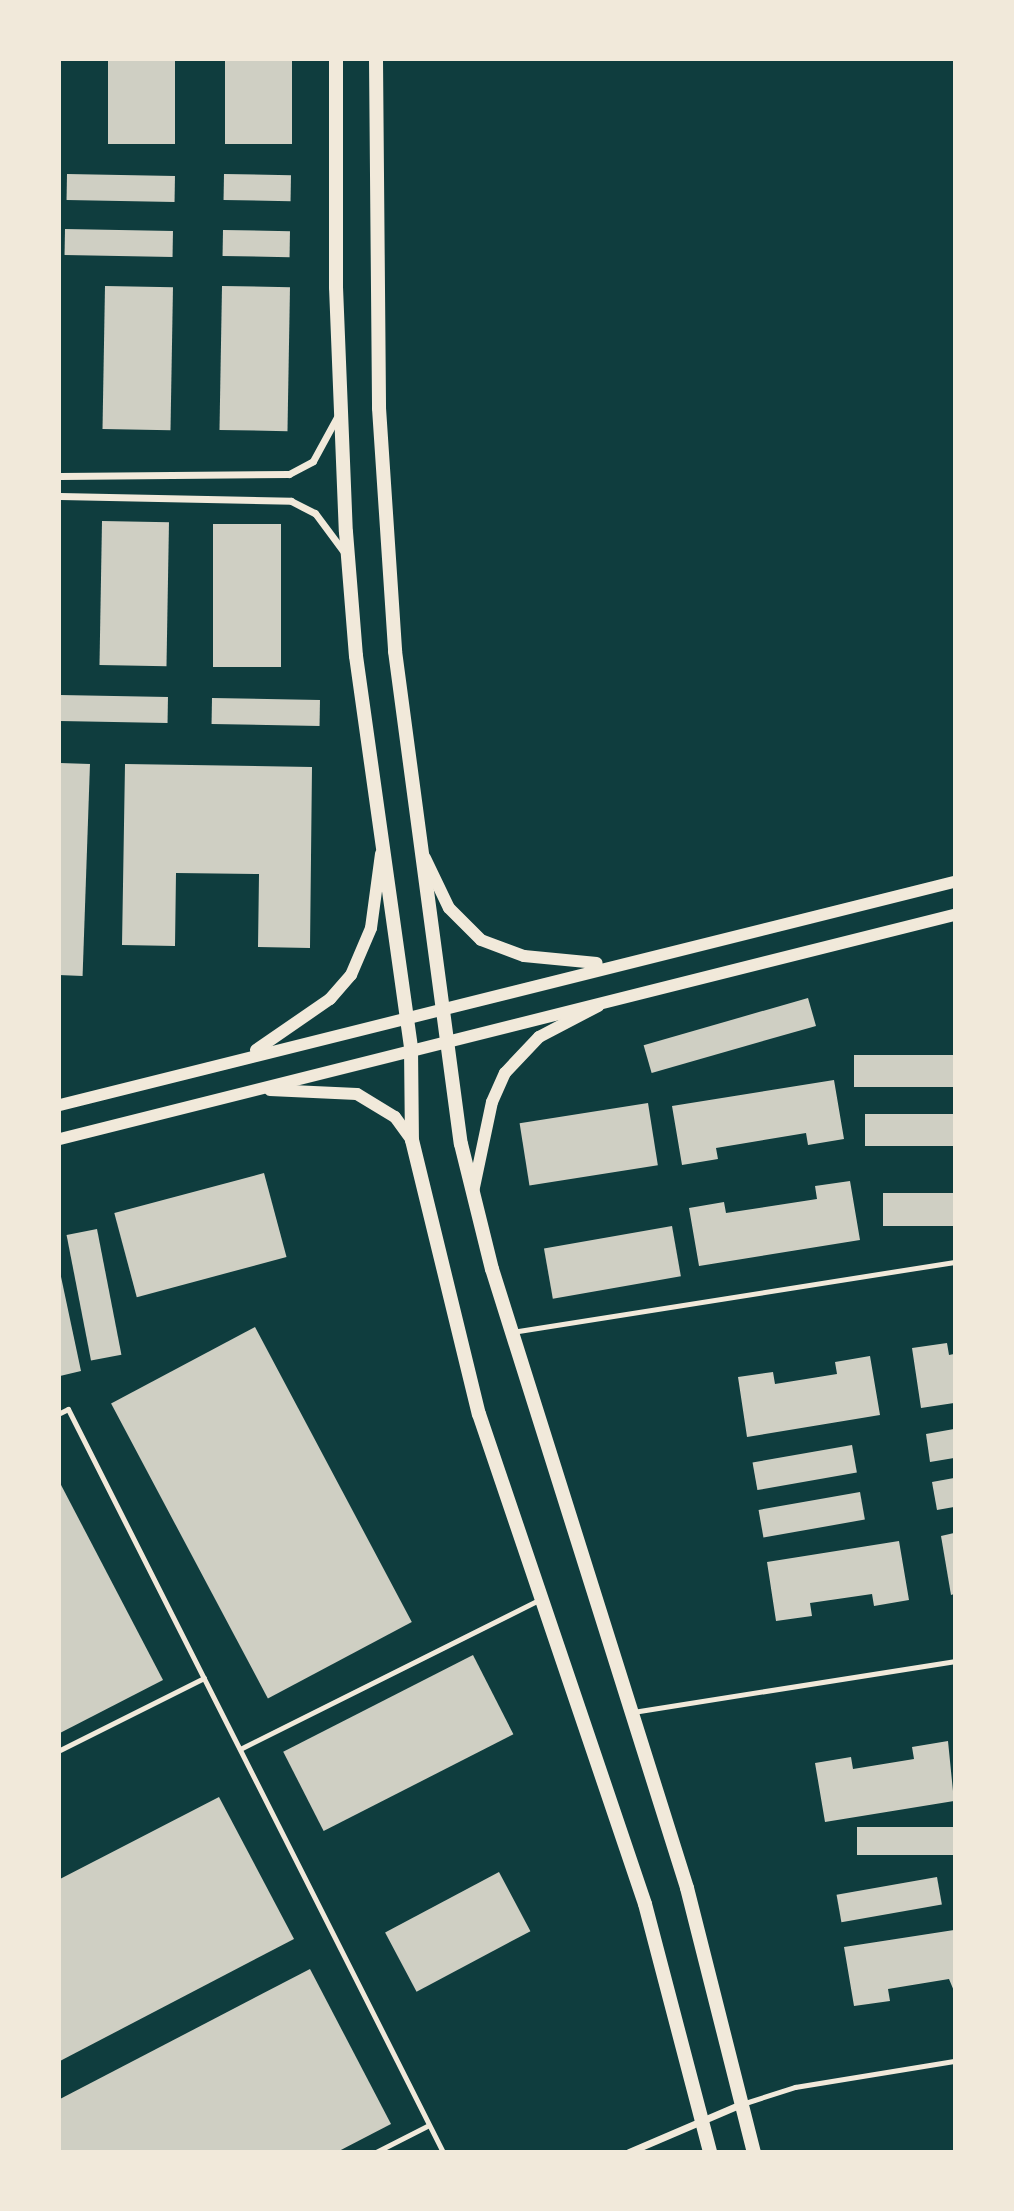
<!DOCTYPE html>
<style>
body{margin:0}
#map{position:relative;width:1014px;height:2211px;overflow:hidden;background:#0f3d3e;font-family:"Crimson Pro",serif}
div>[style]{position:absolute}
.building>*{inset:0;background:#cfcfc3;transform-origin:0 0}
.service>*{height:5px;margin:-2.5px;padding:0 2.5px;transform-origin:2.5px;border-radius:2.5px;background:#f1e9da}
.minor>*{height:7px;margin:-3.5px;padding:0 3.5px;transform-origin:3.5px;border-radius:3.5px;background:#f1e9da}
.tertiary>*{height:12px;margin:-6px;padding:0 6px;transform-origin:6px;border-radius:6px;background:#f1e9da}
.secondary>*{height:14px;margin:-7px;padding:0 7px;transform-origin:7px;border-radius:7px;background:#f1e9da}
span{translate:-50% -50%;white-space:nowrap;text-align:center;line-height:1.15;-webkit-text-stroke:7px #f1e9da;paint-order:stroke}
.frame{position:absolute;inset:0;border:61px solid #f1e9da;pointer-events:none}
</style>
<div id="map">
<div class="building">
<i style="left:108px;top:60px;width:67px;height:84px"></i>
<i style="left:225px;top:60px;width:67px;height:84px"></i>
<i style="left:67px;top:174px;width:108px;height:26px;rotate:1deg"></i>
<i style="left:224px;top:174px;width:67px;height:26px;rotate:1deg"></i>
<i style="left:65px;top:229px;width:108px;height:26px;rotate:1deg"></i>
<i style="left:223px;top:230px;width:67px;height:26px;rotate:1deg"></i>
<i style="left:105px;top:286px;width:68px;height:143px;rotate:1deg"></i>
<i style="left:222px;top:286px;width:68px;height:144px;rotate:1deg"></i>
<i style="left:102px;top:521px;width:67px;height:144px;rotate:1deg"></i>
<i style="left:213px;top:524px;width:68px;height:143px"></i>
<i style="left:60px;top:695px;width:108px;height:26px;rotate:1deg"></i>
<i style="left:212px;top:698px;width:108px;height:26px;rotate:1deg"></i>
<i style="left:60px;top:763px;width:30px;height:212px;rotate:2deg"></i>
<i style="clip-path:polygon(125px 764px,312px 767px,310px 948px,258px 947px,259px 874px,176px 873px,175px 946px,122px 945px)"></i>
<i style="left:808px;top:998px;width:29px;height:171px;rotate:74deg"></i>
<i style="left:954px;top:1055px;width:32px;height:100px;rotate:90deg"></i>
<i style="clip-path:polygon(834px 1080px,844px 1139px,808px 1145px,806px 1133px,716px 1148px,718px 1159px,682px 1165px,672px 1106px)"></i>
<i style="left:648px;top:1103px;width:63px;height:130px;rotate:81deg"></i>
<i style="left:954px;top:1114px;width:32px;height:89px;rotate:90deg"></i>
<i style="left:264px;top:1173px;width:87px;height:155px;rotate:75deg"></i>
<i style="clip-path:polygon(850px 1181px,860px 1240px,699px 1266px,689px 1208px,724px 1202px,726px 1213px,817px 1199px,815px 1186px)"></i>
<i style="left:954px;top:1193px;width:33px;height:71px;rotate:90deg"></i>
<i style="left:672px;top:1226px;width:51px;height:130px;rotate:80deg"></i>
<i style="left:97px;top:1229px;width:128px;height:31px;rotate:79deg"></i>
<i style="clip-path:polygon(60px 1272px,81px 1371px,60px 1376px)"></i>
<i style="left:255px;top:1327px;width:334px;height:163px;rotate:62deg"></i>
<i style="clip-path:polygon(947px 1343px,949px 1355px,954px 1354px,954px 1403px,921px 1408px,912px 1348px)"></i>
<i style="clip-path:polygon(870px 1356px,880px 1415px,747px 1437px,738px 1377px,773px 1372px,775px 1384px,837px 1374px,835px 1362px)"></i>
<i style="clip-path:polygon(954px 1429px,954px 1458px,930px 1462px,926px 1434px)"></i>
<i style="left:852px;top:1445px;width:28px;height:101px;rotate:80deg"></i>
<i style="clip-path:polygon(954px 1478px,954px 1507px,937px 1510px,932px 1482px)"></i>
<i style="clip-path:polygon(60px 1483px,163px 1680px,60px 1733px)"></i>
<i style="left:860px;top:1492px;width:28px;height:103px;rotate:80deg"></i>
<i style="clip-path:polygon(954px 1533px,954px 1594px,951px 1595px,941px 1536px)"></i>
<i style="clip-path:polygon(899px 1541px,909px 1600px,874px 1606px,872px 1594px,810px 1603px,812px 1616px,776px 1621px,767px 1562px)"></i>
<i style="left:473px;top:1655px;width:89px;height:213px;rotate:63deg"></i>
<i style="clip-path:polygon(948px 1741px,954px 1801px,825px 1822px,815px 1763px,851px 1757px,853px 1769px,914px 1759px,912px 1747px)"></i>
<i style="clip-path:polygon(219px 1797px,294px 1939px,60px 2061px,60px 1879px)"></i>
<i style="left:954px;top:1827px;width:28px;height:97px;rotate:90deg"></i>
<i style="left:499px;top:1872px;width:67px;height:129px;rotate:62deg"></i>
<i style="left:937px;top:1877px;width:28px;height:102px;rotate:80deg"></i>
<i style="clip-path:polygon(954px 1930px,954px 1991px,949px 1979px,888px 1989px,890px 2001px,854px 2006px,844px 1947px)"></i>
<i style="clip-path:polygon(310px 1969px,391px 2124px,337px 2152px,60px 2152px,60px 2099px)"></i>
</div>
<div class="service">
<i style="left:512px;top:1332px;width:448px;rotate:-9deg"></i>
<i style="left:60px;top:1413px;width:9px;rotate:-27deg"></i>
<i style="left:68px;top:1409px;width:832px;rotate:63.22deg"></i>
<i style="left:633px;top:1712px;width:325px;rotate:-9deg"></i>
<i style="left:240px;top:1749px;width:336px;rotate:-26.5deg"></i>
<i style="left:60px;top:1750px;width:161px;rotate:-26.6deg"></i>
<i style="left:742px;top:2104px;width:56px;rotate:-17.8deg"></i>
<i style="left:795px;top:2087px;width:161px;rotate:-9.3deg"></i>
<i style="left:376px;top:2152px;width:59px;rotate:-27deg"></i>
</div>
<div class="minor">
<i style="left:60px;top:476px;width:229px;rotate:-0.5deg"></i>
<i style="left:289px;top:474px;width:27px;rotate:-28deg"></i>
<i style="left:313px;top:461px;width:50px;rotate:-61.4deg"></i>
<i style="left:60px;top:496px;width:231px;rotate:1.2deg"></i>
<i style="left:291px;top:501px;width:27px;rotate:27deg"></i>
<i style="left:315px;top:513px;width:49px;rotate:53.4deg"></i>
<i style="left:629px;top:2152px;width:122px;rotate:-23.2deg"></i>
</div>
<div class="tertiary">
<i style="left:425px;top:858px;width:55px;rotate:64.4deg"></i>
<i style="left:449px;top:908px;width:45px;rotate:45deg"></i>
<i style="left:481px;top:940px;width:46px;rotate:20.4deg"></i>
<i style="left:524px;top:956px;width:73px;rotate:5.5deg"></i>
<i style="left:256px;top:1050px;width:90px;rotate:-34.6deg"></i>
<i style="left:330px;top:999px;width:32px;rotate:-49deg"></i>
<i style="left:351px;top:975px;width:51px;rotate:-66.9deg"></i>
<i style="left:371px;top:928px;width:75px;rotate:-82.3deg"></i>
<i style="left:270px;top:1090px;width:87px;rotate:2.6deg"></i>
<i style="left:357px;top:1094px;width:44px;rotate:31.2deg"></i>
<i style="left:395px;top:1117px;width:29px;rotate:54deg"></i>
<i style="left:60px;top:1105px;width:921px;rotate:-14.01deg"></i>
<i style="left:60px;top:1139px;width:922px;rotate:-14.07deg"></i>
<i style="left:473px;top:1192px;width:92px;rotate:-78.1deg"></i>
<i style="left:492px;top:1102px;width:32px;rotate:-66deg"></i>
<i style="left:505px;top:1073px;width:50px;rotate:-46.6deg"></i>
<i style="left:539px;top:1037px;width:67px;rotate:-27.7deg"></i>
</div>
<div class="secondary">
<i style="left:336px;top:60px;width:227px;rotate:90deg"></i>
<i style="left:336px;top:287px;width:245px;rotate:87.7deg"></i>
<i style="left:346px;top:532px;width:124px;rotate:85.4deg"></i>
<i style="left:356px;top:656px;width:396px;rotate:82deg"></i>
<i style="left:411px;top:1048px;width:92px;rotate:89.4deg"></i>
<i style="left:412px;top:1140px;width:282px;rotate:76.3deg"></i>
<i style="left:479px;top:1414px;width:517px;rotate:71.28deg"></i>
<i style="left:645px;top:1904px;width:256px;rotate:75.3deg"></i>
<i style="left:376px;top:60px;width:348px;rotate:89.5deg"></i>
<i style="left:379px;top:408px;width:244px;rotate:86.2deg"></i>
<i style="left:395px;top:651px;width:497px;rotate:82.4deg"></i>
<i style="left:461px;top:1144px;width:129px;rotate:76.1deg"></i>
<i style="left:492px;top:1269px;width:649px;rotate:72.51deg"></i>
<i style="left:687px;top:1888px;width:272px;rotate:75.8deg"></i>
</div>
<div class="frame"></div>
</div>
